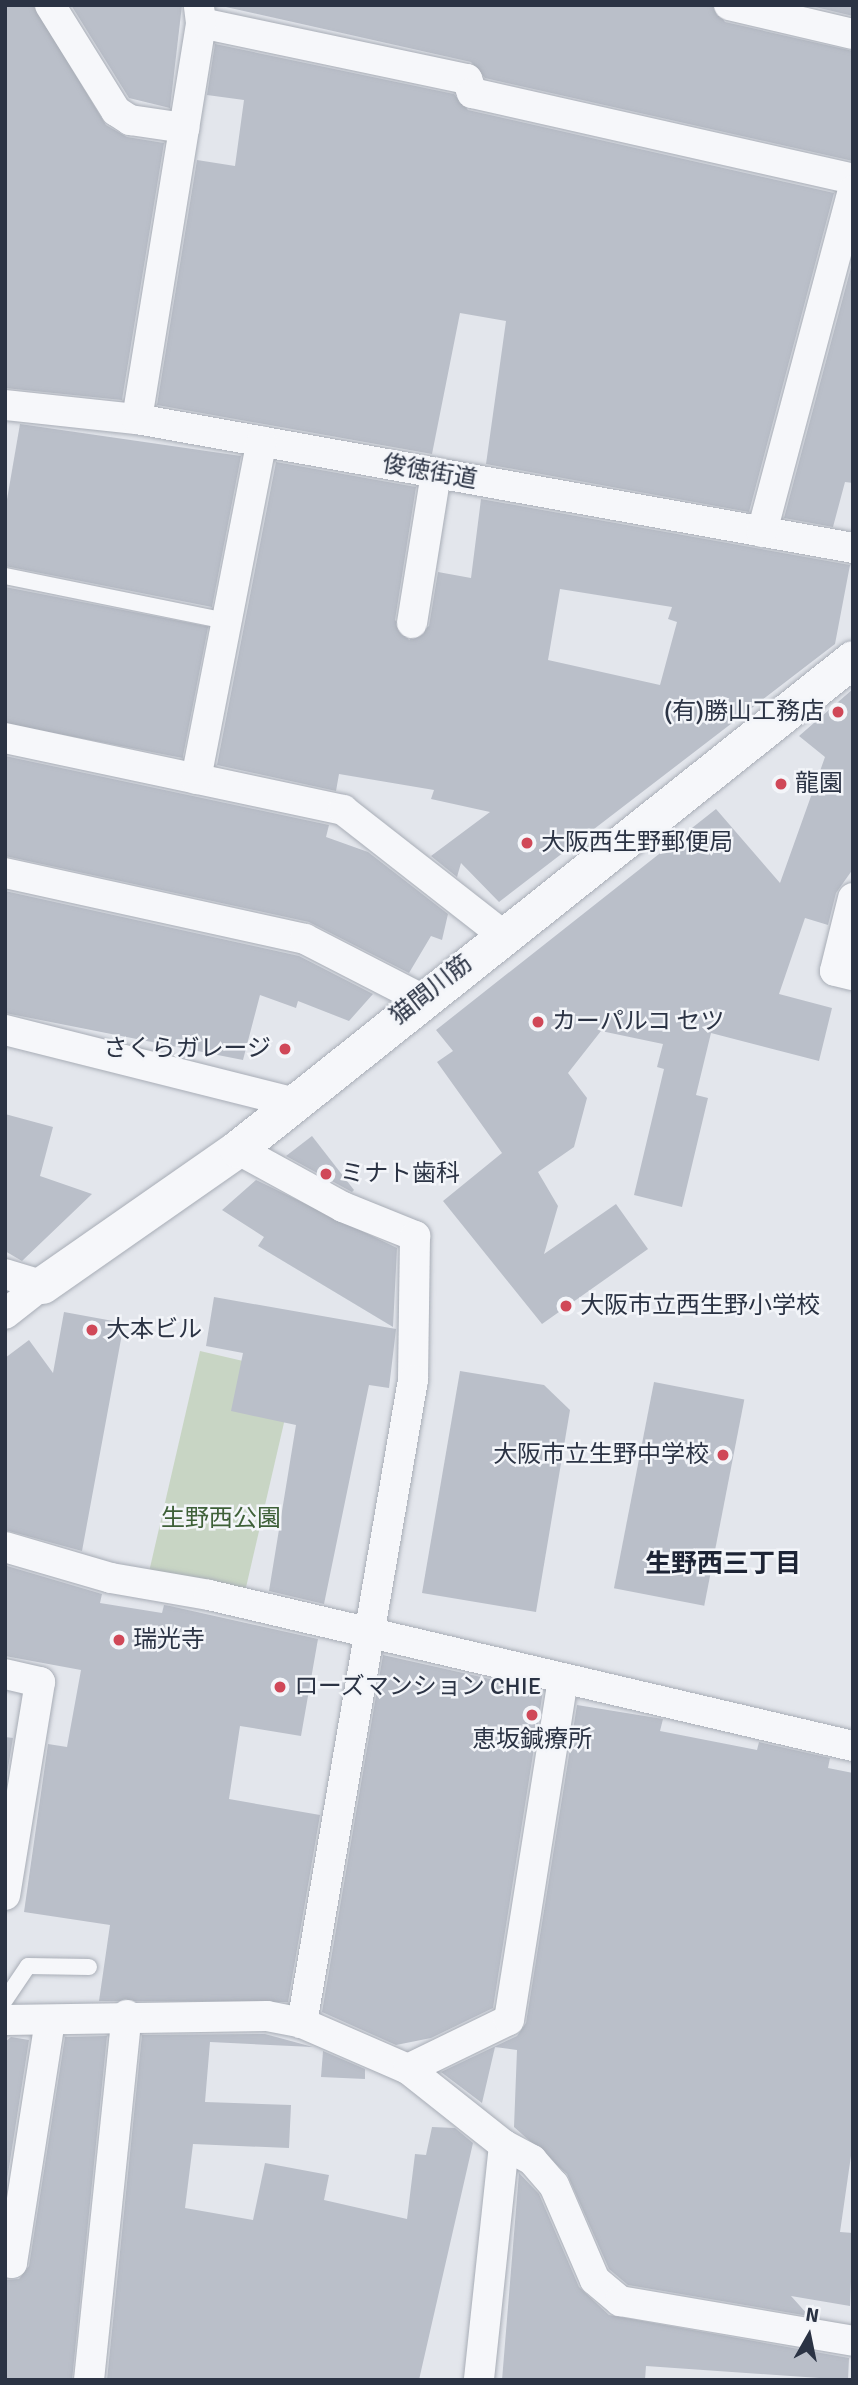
<!DOCTYPE html>
<meta charset="utf-8">
<style>
body{margin:0}
#map{position:relative;width:858px;height:2385px;overflow:hidden;background:#e3e6ec;font-family:Signika,"Noto Sans JP",sans-serif}
div>[style]{position:absolute}
.green>*{inset:0;background:#c8d5c4;transform-origin:0 0}
.building>*{inset:0;background:#babfc9;transform-origin:0 0}
.roads{filter:drop-shadow(0 0 2px #a8adb6) drop-shadow(0 0 2px #a8adb6)}
.service>*{height:16px;margin:-8px;padding:0 8px;transform-origin:8px;border-radius:8px;background:#f6f7fa}
.minor>*{height:30px;margin:-15px;padding:0 15px;transform-origin:15px;border-radius:15px;background:#f6f7fa}
.tertiary>*{height:37px;margin:-18.5px;padding:0 18.5px;transform-origin:18.5px;border-radius:18.5px;background:#f6f7fa}
.dots>*{width:19px;height:19px;translate:-50% -50%;box-sizing:border-box;border:4px solid #f3f5f9;border-radius:50%}
span{translate:-50% -50%;white-space:nowrap;text-align:center;line-height:1.15;-webkit-text-stroke:5px #f3f5f9;paint-order:stroke}
.street-label{font-size:24px;color:#2b3344}
.poi-label{font-size:24px;color:#2b3344}
.right{translate:-100% -50%;text-align:right}
.left{translate:0 -50%;text-align:left}
.park-label{font-size:24px;color:#3e6038}
.neighbourhood-label{font-size:26px;color:#1d2435;font-weight:700}
.frame{position:absolute;inset:0;border:7px solid #2b3344;pointer-events:none}
.north{position:absolute;left:774px;top:2301px;width:70px;height:70px;-webkit-text-stroke:5px #f3f5f9;paint-order:stroke;rotate:9deg;font-size:19px;font-weight:700;line-height:28px;text-align:center;color:#2b3344}
.north::after{content:'';display:block;margin:auto;width:24px;height:32px;background:#2b3344;clip-path:polygon(50% 0,100% 100%,50% 72%,0 100%)}
</style>
<div id="map">
<div class="green">
<i style="left:200px;top:1351px;width:98px;height:227px;rotate:13deg"></i>
</div>
<div class="building">
<i style="clip-path:polygon(5px 5px,33px 5px,106px 125px,127px 137px,164px 143px,122px 400px,5px 388px)"></i>
<i style="clip-path:polygon(71px 5px,182px 5px,170px 108px,129px 98px)"></i>
<i style="clip-path:polygon(217px 5px,712px 5px,725px 22px,853px 51px,853px 161px,485px 78px,471px 62px)"></i>
<i style="clip-path:polygon(807px 5px,853px 5px,853px 16px)"></i>
<i style="clip-path:polygon(215px 44px,454px 94px,468px 110px,834px 193px,749px 512px,486px 464px,506px 321px,460px 313px,432px 454px,157px 405px,197px 160px,235px 166px,244px 100px,207px 95px)"></i>
<i style="clip-path:polygon(853px 260px,853px 483px,845px 482px,833px 527px,784px 518px)"></i>
<i style="clip-path:polygon(20px 424px,241px 456px,212px 607px,5px 566px,5px 511px)"></i>
<i style="clip-path:polygon(evenodd,276px 462px,416px 487px,395px 620px,409px 640px,429px 626px,438px 572px,471px 578px,481px 499px,850px 565px,835px 644px,499px 902px,461px 863px,457px 877px,431px 856px,490px 812px,431px 799px,434px 790px,339px 774px,336px 791px,217px 765px,276px 462px,560px 589px,672px 607px,668px 619px,677px 622px,660px 685px,548px 660px,560px 589px)"></i>
<i style="left:5px;top:587px;width:207px;height:134px;rotate:11deg"></i>
<i style="clip-path:polygon(853px 689px,853px 869px,836px 893px,828px 925px,805px 918px,779px 994px,832px 1008px,819px 1061px,711px 1033px,696px 1095px,708px 1098px,682px 1207px,634px 1195px,664px 1069px,657px 1067px,663px 1044px,601px 1031px,568px 1073px,587px 1098px,574px 1147px,538px 1172px,558px 1206px,544px 1254px,616px 1204px,648px 1249px,542px 1324px,443px 1201px,502px 1153px,437px 1062px,453px 1051px,436px 1030px,716px 809px,780px 883px,825px 757px,799px 736px)"></i>
<i style="clip-path:polygon(5px 756px,329px 825px,326px 837px,368px 852px,448px 914px,442px 940px,431px 936px,409px 973px,309px 922px,5px 856px)"></i>
<i style="clip-path:polygon(5px 891px,299px 956px,373px 994px,349px 1021px,298px 1001px,296px 1008px,260px 995px,243px 1060px,5px 1013px)"></i>
<i style="clip-path:polygon(5px 1114px,53px 1127px,40px 1176px,92px 1194px,22px 1261px,5px 1251px)"></i>
<i style="clip-path:polygon(312px 1136px,354px 1190px,352px 1192px,286px 1156px)"></i>
<i style="clip-path:polygon(256px 1180px,397px 1248px,393px 1327px,258px 1246px,264px 1237px,222px 1210px)"></i>
<i style="clip-path:polygon(214px 1297px,396px 1329px,389px 1388px,369px 1385px,324px 1604px,269px 1591px,296px 1425px,231px 1411px,243px 1353px,206px 1346px)"></i>
<i style="clip-path:polygon(64px 1312px,124px 1323px,82px 1551px,5px 1530px,5px 1358px,29px 1340px,53px 1373px)"></i>
<i style="clip-path:polygon(460px 1371px,544px 1385px,570px 1410px,536px 1612px,422px 1593px)"></i>
<i style="left:654px;top:1382px;width:92px;height:210px;rotate:11deg"></i>
<i style="clip-path:polygon(7px 1566px,102px 1594px,100px 1603px,162px 1613px,164px 1605px,170px 1606px,318px 1639px,301px 1736px,240px 1726px,229px 1799px,320px 1815px,288px 2002px,99px 2001px,110px 1925px,24px 1912px,48px 1744px,67px 1747px,81px 1670px,5px 1656px)"></i>
<i style="clip-path:polygon(383px 1655px,543px 1691px,493px 2008px,431px 2038px,396px 2045px,322px 2012px)"></i>
<i style="clip-path:polygon(577px 1705px,663px 1719px,660px 1731px,757px 1750px,759px 1742px,830px 1758px,828px 1768px,853px 1773px,853px 2142px,840px 2232px,853px 2233px,850px 2306px,791px 2296px,809px 2316px,628px 2285px,609px 2269px,567px 2174px,514px 2127px,517px 2050px,495px 2047px,482px 2103px,441px 2072px,517px 2036px,526px 2023px)"></i>
<i style="clip-path:polygon(5px 1737px,13px 1738px,5px 1786px)"></i>
<i style="clip-path:polygon(265px 2034px,313px 2047px,210px 2042px,205px 2102px,291px 2105px,289px 2148px,193px 2144px,185px 2208px,253px 2220px,265px 2163px,329px 2175px,324px 2200px,407px 2219px,415px 2154px,426px 2155px,432px 2127px,455px 2128px,473px 2143px,419px 2380px,107px 2380px,142px 2035px)"></i>
<i style="clip-path:polygon(107px 2036px,72px 2380px,5px 2380px,5px 2280px,19px 2279px,29px 2266px,65px 2037px)"></i>
<i style="clip-path:polygon(11px 2037px,29px 2040px,5px 2193px,5px 2042px)"></i>
<i style="clip-path:polygon(323px 2051px,365px 2069px,365px 2079px,321px 2077px)"></i>
<i style="clip-path:polygon(519px 2173px,539px 2194px,579px 2287px,609px 2315px,849px 2358px,848px 2380px,646px 2366px,645px 2380px,502px 2380px)"></i>
</div>
<div class="roads">
<div class="service">
<i style="left:5px;top:576px;width:227px;rotate:11.5deg"></i>
<i style="left:5px;top:2000px;width:41px;rotate:-55.9deg"></i>
<i style="left:28px;top:1966px;width:61px;rotate:0.9deg"></i>
</div>
<div class="minor">
<i style="left:50px;top:5px;width:125px;rotate:58.1deg"></i>
<i style="left:116px;top:111px;width:17px;rotate:33deg"></i>
<i style="left:130px;top:120px;width:55px;rotate:8.4deg"></i>
<i style="left:729px;top:5px;width:127px;rotate:13.2deg"></i>
<i style="left:201px;top:23px;width:272px;rotate:11.9deg"></i>
<i style="left:467px;top:79px;width:15px;rotate:70deg"></i>
<i style="left:472px;top:93px;width:391px;rotate:12.7deg"></i>
<i style="left:5px;top:405px;width:133px;rotate:6.1deg"></i>
<i style="left:137px;top:419px;width:728px;rotate:10.21deg"></i>
<i style="left:137px;top:419px;width:401px;rotate:-80.8deg"></i>
<i style="left:201px;top:23px;width:17px;rotate:-97deg"></i>
<i style="left:762px;top:532px;width:353px;rotate:-75.1deg"></i>
<i style="left:412px;top:623px;width:152px;rotate:-80.9deg"></i>
<i style="left:5px;top:738px;width:346px;rotate:12deg"></i>
<i style="left:343px;top:810px;width:203px;rotate:38deg"></i>
<i style="left:196px;top:779px;width:344px;rotate:-79deg"></i>
<i style="left:5px;top:873px;width:307px;rotate:12.4deg"></i>
<i style="left:305px;top:939px;width:129px;rotate:27.2deg"></i>
<i style="left:853px;top:898px;width:75px;rotate:103.9deg"></i>
<i style="left:835px;top:971px;width:18px;rotate:13deg"></i>
<i style="left:5px;top:1030px;width:295px;rotate:14.1deg"></i>
<i style="left:237px;top:1149px;width:121px;rotate:28.7deg"></i>
<i style="left:343px;top:1207px;width:78px;rotate:21.9deg"></i>
<i style="left:415px;top:1236px;width:144px;rotate:90.8deg"></i>
<i style="left:413px;top:1380px;width:653px;rotate:99.79deg"></i>
<i style="left:5px;top:1274px;width:39px;rotate:17deg"></i>
<i style="left:5px;top:1314px;width:47px;rotate:-38.1deg"></i>
<i style="left:5px;top:1547px;width:110px;rotate:16.3deg"></i>
<i style="left:111px;top:1578px;width:99px;rotate:9.8deg"></i>
<i style="left:209px;top:1595px;width:661px;rotate:13.2deg"></i>
<i style="left:5px;top:1674px;width:36px;rotate:13deg"></i>
<i style="left:40px;top:1682px;width:216px;rotate:99.3deg"></i>
<i style="left:5px;top:2020px;width:262px;rotate:-0.9deg"></i>
<i style="left:267px;top:2016px;width:36px;rotate:11deg"></i>
<i style="left:302px;top:2023px;width:116px;rotate:23.5deg"></i>
<i style="left:408px;top:2069px;width:122px;rotate:38.4deg"></i>
<i style="left:504px;top:2145px;width:236px;rotate:96.1deg"></i>
<i style="left:408px;top:2069px;width:112px;rotate:-25.9deg"></i>
<i style="left:509px;top:2020px;width:344px;rotate:-81deg"></i>
<i style="left:504px;top:2145px;width:32px;rotate:28deg"></i>
<i style="left:532px;top:2160px;width:33px;rotate:49deg"></i>
<i style="left:554px;top:2185px;width:103px;rotate:66.7deg"></i>
<i style="left:595px;top:2280px;width:33px;rotate:40deg"></i>
<i style="left:620px;top:2301px;width:236px;rotate:9.7deg"></i>
<i style="left:5px;top:2262px;width:7px;rotate:8deg"></i>
<i style="left:12px;top:2263px;width:246px;rotate:-81.1deg"></i>
<i style="left:89px;top:2380px;width:367px;rotate:-84.1deg"></i>
</div>
<div class="tertiary">
<i style="left:42px;top:1285px;width:238px;rotate:-34.9deg"></i>
<i style="left:237px;top:1149px;width:787px;rotate:-38.5deg"></i>
</div>
</div>
<div class="dots">
<i style="left:838px;top:712px;background:#d04858"></i>
<i style="left:781px;top:784px;background:#d04858"></i>
<i style="left:527px;top:843px;background:#d04858"></i>
<i style="left:538px;top:1022px;background:#d04858"></i>
<i style="left:285px;top:1049px;background:#d04858"></i>
<i style="left:326px;top:1174px;background:#d04858"></i>
<i style="left:566px;top:1306px;background:#d04858"></i>
<i style="left:92px;top:1330px;background:#d04858"></i>
<i style="left:723px;top:1455px;background:#d04858"></i>
<i style="left:119px;top:1640px;background:#d04858"></i>
<i style="left:280px;top:1687px;background:#d04858"></i>
<i style="left:532px;top:1715px;background:#d04858"></i>
</div>
<div class="street-label">
<span style="left:430px;top:472px;rotate:10deg">俊徳街道</span>
<span style="left:431px;top:990px;rotate:-38deg">猫間川筋</span>
</div>
<div class="poi-label">
<span class="right" style="left:824px;top:712px">(有)勝山工務店</span>
<span class="left" style="left:795px;top:784px">龍園</span>
<span class="left" style="left:541px;top:843px">大阪西生野郵便局</span>
<span class="left" style="left:552px;top:1022px">カーパルコ セツ</span>
<span class="right" style="left:271px;top:1049px">さくらガレージ</span>
<span class="left" style="left:340px;top:1174px">ミナト歯科</span>
<span class="left" style="left:580px;top:1306px">大阪市立西生野小学校</span>
<span class="left" style="left:106px;top:1330px">大本ビル</span>
<span class="right" style="left:709px;top:1455px">大阪市立生野中学校</span>
<span class="left" style="left:133px;top:1640px">瑞光寺</span>
<span class="left" style="left:294px;top:1687px">ローズマンション CHIE</span>
<span style="left:532px;top:1740px">恵坂鍼療所</span>
</div>
<div class="park-label">
<span style="left:221px;top:1519px">生野西公園</span>
</div>
<div class="neighbourhood-label">
<span style="left:723px;top:1565px">生野西三丁目</span>
</div>
<div class="frame"></div>
<div class="north">N</div>
</div>
